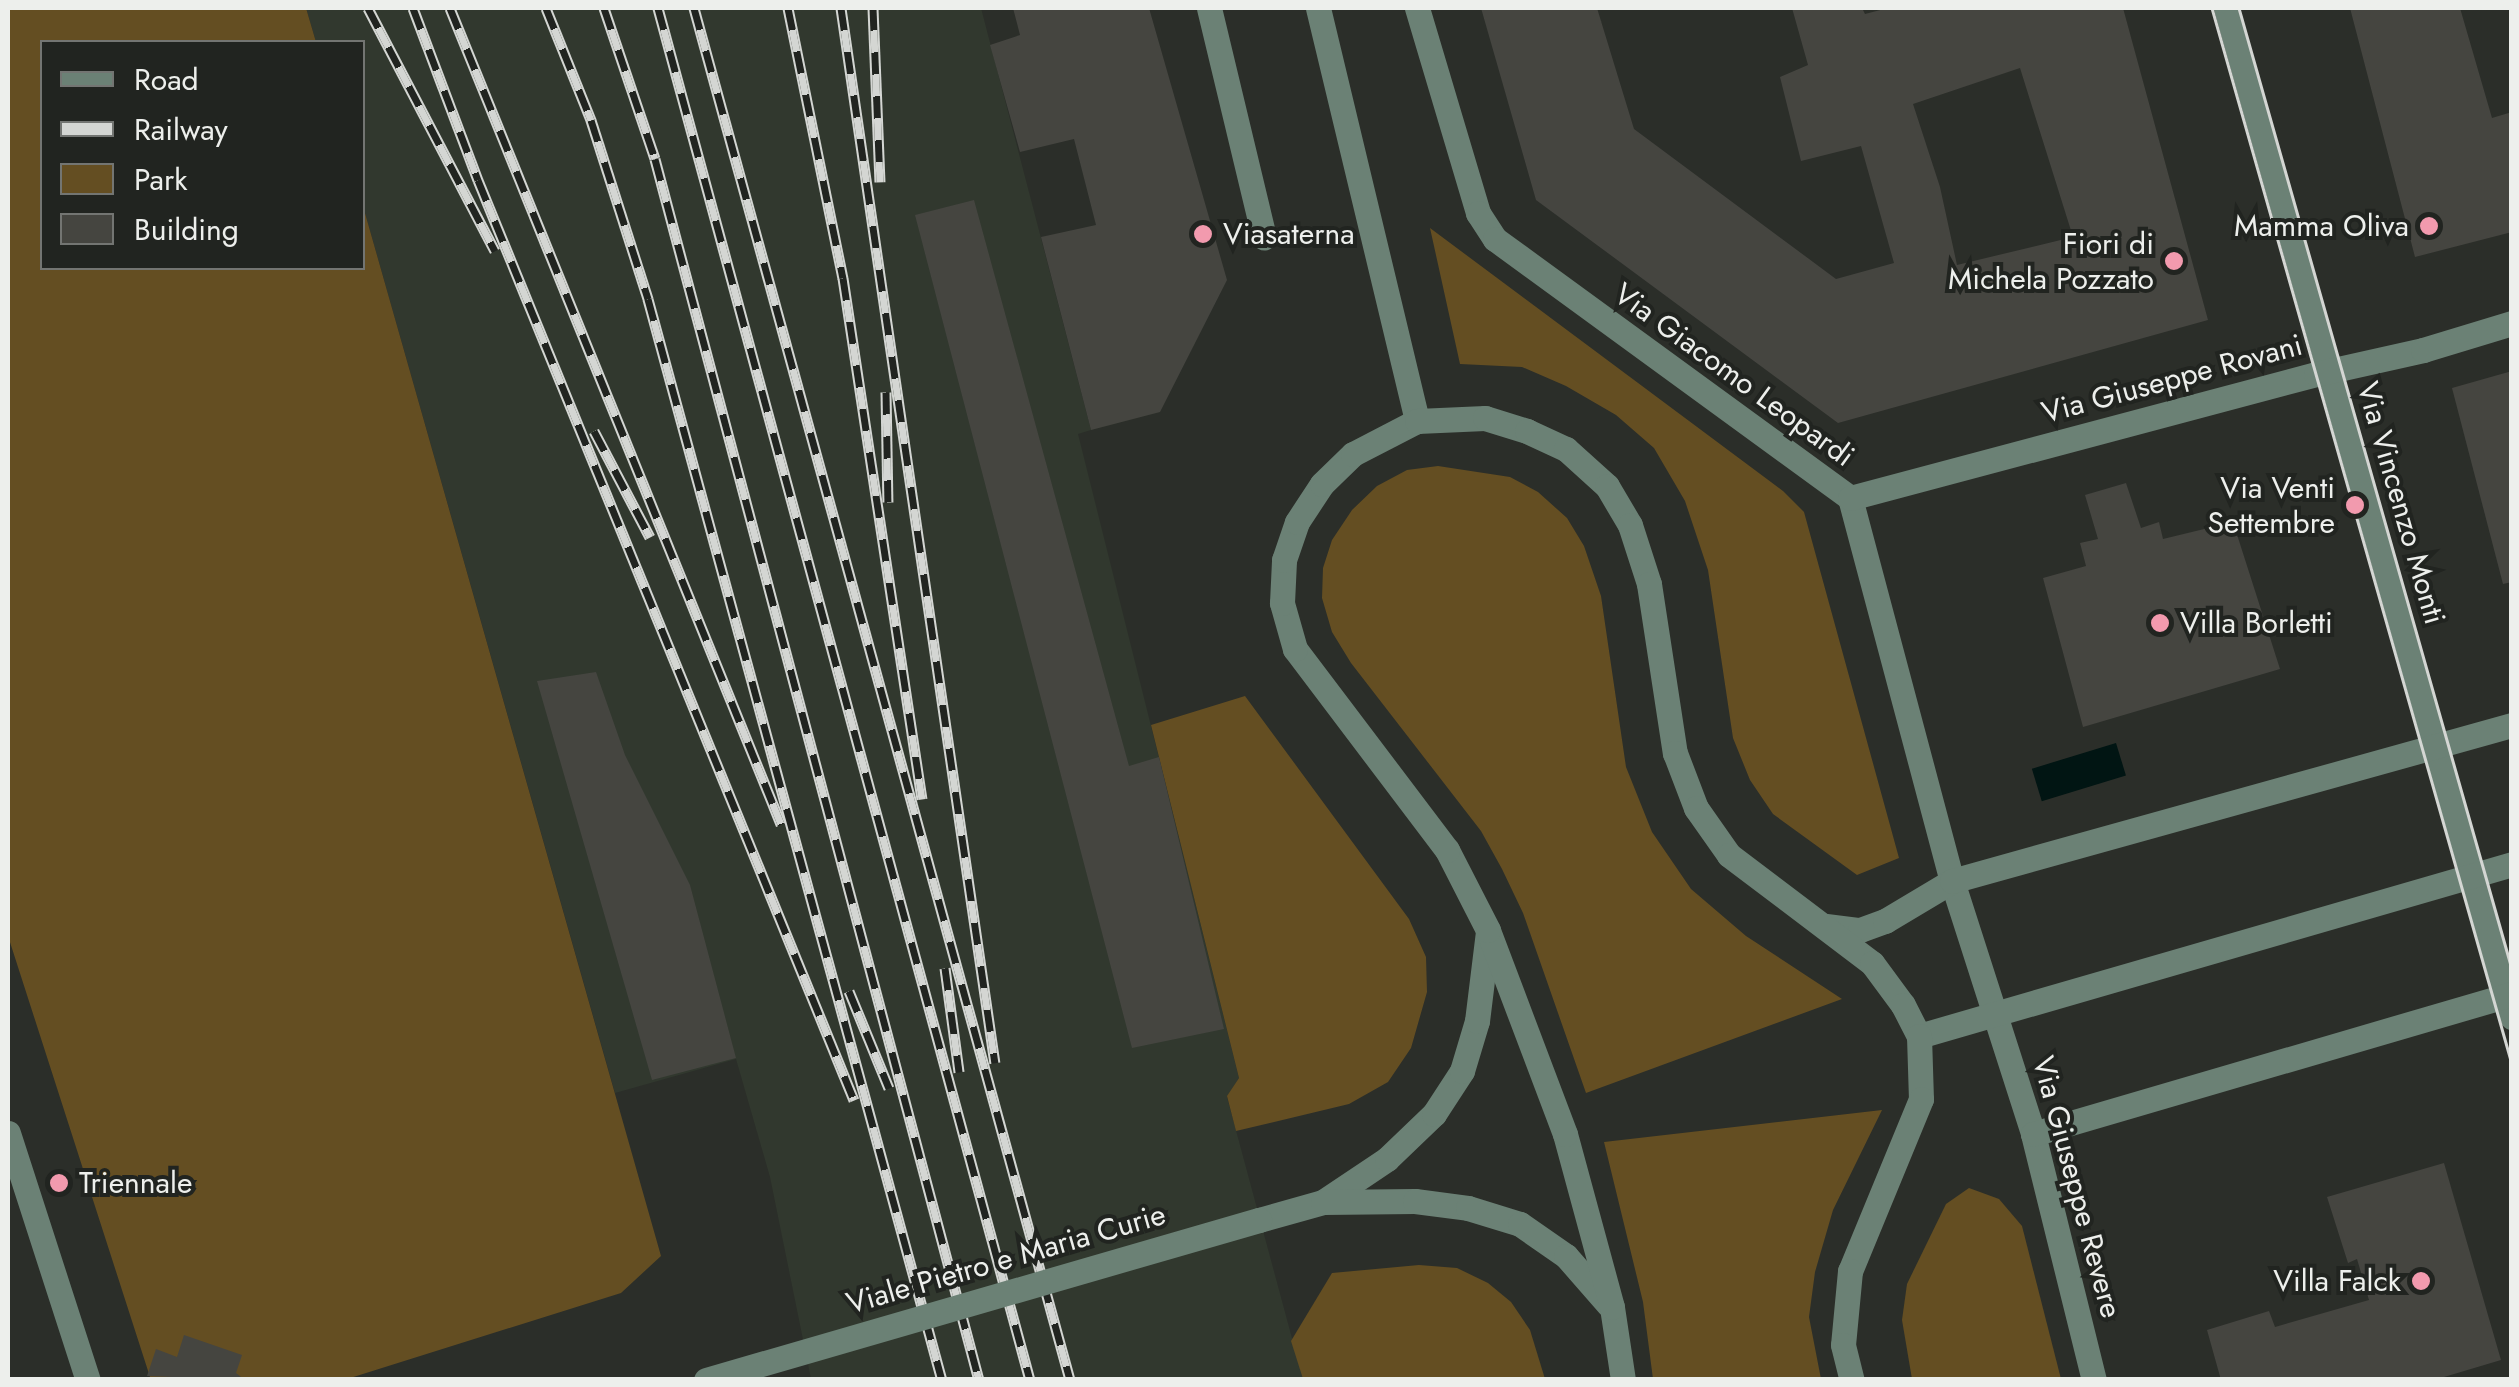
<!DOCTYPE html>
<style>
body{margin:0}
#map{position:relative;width:2519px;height:1387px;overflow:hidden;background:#2b2e29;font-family:Jost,sans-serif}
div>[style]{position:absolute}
.built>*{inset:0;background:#31382e}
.green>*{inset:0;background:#644e22}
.water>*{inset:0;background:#011513;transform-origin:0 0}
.building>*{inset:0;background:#454540}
.minor>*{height:25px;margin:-12.5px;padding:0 12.5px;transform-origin:12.5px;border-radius:12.5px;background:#6b8175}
.tram>*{height:2.5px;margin:-1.25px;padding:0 1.25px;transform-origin:1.25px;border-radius:1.25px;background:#d4d6d3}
.rail>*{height:11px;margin-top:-5.5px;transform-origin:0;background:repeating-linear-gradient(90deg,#212420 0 22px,#d4d6d3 0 44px);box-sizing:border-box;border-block:2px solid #d4d6d3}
.minor-bridge>*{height:25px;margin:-12.5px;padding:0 12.5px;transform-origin:12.5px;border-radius:12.5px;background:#6b8175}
.dots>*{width:28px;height:28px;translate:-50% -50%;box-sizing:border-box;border:5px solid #212420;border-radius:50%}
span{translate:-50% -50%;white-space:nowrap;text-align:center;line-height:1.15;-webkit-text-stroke:8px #212420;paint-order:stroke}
.poi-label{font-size:30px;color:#edefec}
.right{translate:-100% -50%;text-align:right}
.left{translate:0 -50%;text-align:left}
.street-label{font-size:30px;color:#edefec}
.frame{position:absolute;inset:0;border:10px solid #edefec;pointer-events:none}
.legend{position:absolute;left:40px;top:40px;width:325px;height:230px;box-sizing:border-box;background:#212420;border:2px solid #737572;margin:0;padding:12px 18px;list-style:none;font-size:30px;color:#edefec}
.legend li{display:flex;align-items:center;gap:20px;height:50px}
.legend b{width:50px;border:2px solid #737572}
</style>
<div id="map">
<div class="built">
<i style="clip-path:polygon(306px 8px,981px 8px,1091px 430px,1078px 434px,1239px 1078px,1227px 1097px,1303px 1379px,811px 1379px,770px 1177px,736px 1059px,615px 1093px,363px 206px,362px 42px,316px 42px)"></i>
</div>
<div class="green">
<i style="clip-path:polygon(8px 8px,306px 8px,316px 42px,42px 42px,42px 268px,362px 268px,363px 206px,661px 1256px,621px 1293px,347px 1379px,150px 1377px,8px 936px)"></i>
<i style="clip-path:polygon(1430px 228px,1783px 491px,1804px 512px,1899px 858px,1857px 875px,1773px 814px,1750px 780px,1733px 738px,1708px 570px,1685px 501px,1654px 448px,1616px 415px,1566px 386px,1522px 367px,1460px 364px)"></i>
<i style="clip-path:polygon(1438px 466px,1510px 477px,1538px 492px,1567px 518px,1584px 546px,1601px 596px,1626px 767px,1652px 832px,1691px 889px,1746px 936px,1842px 999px,1586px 1093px,1523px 913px,1502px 869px,1481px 831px,1351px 663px,1332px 632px,1322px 598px,1323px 568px,1332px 540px,1352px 510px,1377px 486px,1407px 470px)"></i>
<i style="clip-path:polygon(1245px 696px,1409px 919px,1426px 957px,1427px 992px,1411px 1048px,1388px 1082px,1349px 1104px,1236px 1131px,1227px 1096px,1239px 1078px,1151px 725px)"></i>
<i style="clip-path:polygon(1882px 1110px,1833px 1210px,1815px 1272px,1809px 1317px,1821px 1379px,1653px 1379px,1643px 1302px,1604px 1142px)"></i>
<i style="clip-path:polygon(1969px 1188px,1999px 1199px,2022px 1226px,2061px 1379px,1912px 1379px,1902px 1320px,1907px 1284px,1946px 1204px)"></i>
<i style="clip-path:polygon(1419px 1265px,1457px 1268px,1488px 1283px,1511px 1302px,1530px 1330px,1545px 1379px,1303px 1379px,1291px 1341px,1332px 1273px)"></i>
</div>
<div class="water">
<i style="left:2116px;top:743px;width:34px;height:88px;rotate:73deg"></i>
</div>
<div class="building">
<i style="clip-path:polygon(1013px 8px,1149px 8px,1227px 280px,1160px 412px,1091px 430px,1041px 237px,1096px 225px,1074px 139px,1020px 152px,990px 45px,1020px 35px)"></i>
<i style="clip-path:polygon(evenodd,1481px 8px,1597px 8px,1634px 129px,1836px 279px,1894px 263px,1861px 146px,1801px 161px,1780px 77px,1808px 65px,1792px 8px,1862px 8px,1865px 14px,1888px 8px,2123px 8px,2208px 320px,1838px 423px,1536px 200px,1481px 8px,2020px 68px,2073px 237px,1957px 265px,1940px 187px,1913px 104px,2020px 68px)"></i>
<i style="clip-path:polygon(2350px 8px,2460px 8px,2492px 118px,2512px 112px,2512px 232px,2415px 257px)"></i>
<i style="clip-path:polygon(974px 200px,1129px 766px,1159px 757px,1224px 1029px,1132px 1048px,915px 215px)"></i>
<i style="clip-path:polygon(2512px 371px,2512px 582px,2503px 584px,2452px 388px)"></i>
<i style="clip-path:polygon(2126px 483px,2141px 528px,2159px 522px,2163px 539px,2233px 522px,2280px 669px,2083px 727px,2043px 578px,2086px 566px,2080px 543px,2098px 539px,2085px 495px)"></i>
<i style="clip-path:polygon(596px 672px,625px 755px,690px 885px,736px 1058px,652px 1080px,537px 681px)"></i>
<i style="clip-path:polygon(2444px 1163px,2501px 1360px,2434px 1380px,2221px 1380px,2207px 1330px,2269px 1311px,2275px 1327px,2369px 1300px,2357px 1259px,2348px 1263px,2327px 1197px)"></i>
<i style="clip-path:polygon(184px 1335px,242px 1355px,236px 1373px,245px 1380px,147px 1376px,156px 1349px,177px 1357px)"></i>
</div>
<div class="minor">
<i style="left:1209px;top:8px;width:236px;rotate:76.5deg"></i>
<i style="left:1318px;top:8px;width:425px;rotate:76.5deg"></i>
<i style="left:1417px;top:8px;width:214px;rotate:73.4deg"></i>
<i style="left:1478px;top:213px;width:31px;rotate:57deg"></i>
<i style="left:1495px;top:239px;width:439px;rotate:36.1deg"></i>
<i style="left:1850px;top:498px;width:396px;rotate:75.1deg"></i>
<i style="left:1952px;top:881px;width:266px;rotate:72.2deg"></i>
<i style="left:2033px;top:1134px;width:253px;rotate:76.1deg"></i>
<i style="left:2226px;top:8px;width:1049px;rotate:74.17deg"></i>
<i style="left:1850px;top:498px;width:482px;rotate:-14.9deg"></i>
<i style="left:2316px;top:374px;width:110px;rotate:-12.6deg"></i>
<i style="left:2423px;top:350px;width:93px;rotate:-16.9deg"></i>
<i style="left:1826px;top:926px;width:34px;rotate:7deg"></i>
<i style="left:1860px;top:930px;width:27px;rotate:-20deg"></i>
<i style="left:1885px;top:921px;width:78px;rotate:-30.8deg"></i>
<i style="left:1952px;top:881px;width:581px;rotate:-15.57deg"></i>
<i style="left:1919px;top:1036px;width:617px;rotate:-16.17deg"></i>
<i style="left:8px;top:1133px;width:260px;rotate:72.1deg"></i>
<i style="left:2033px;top:1134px;width:499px;rotate:-16.3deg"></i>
<i style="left:1323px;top:1202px;width:77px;rotate:-33.9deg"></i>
<i style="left:1387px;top:1159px;width:65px;rotate:-43.8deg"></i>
<i style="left:1434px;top:1114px;width:51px;rotate:-56.9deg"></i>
<i style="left:1462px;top:1071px;width:52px;rotate:-73.3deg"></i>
<i style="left:1477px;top:1021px;width:90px;rotate:-83deg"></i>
<i style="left:1259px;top:1220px;width:66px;rotate:-15.7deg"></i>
<i style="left:1323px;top:1202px;width:92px;rotate:-0.6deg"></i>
<i style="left:1415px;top:1201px;width:53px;rotate:7.5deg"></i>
<i style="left:1468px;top:1208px;width:54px;rotate:17.1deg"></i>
<i style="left:1520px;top:1224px;width:56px;rotate:34.8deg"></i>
<i style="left:1566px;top:1256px;width:64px;rotate:48.8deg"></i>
<i style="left:1623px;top:1380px;width:74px;rotate:-98.6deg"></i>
<i style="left:1612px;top:1307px;width:179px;rotate:-105.2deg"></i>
<i style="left:1565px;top:1134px;width:218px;rotate:-110.7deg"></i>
<i style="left:1488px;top:930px;width:90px;rotate:-117.1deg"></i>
<i style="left:1447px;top:850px;width:252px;rotate:-127.1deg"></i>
<i style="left:1295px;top:649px;width:48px;rotate:-105.8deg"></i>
<i style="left:1282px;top:603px;width:43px;rotate:-87.3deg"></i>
<i style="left:1284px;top:560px;width:40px;rotate:-71.1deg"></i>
<i style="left:1297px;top:522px;width:45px;rotate:-56.7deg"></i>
<i style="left:1322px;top:484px;width:43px;rotate:-44.1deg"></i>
<i style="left:1353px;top:454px;width:72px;rotate:-27.3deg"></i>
<i style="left:1417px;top:421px;width:68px;rotate:-2.5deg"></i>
<i style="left:1485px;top:418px;width:44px;rotate:17.2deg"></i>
<i style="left:1527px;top:431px;width:43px;rotate:24.8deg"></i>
<i style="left:1566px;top:449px;width:55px;rotate:42.1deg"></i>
<i style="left:1607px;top:486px;width:45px;rotate:59.5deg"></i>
<i style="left:1630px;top:525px;width:62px;rotate:72.1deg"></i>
<i style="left:1649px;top:584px;width:171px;rotate:81.3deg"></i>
<i style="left:1675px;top:753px;width:59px;rotate:69.1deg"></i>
<i style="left:1696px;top:808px;width:57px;rotate:54.9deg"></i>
<i style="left:1729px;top:855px;width:179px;rotate:37.1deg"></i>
<i style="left:1872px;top:963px;width:52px;rotate:53.6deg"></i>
<i style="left:1903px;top:1005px;width:35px;rotate:63deg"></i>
<i style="left:1919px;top:1036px;width:63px;rotate:88.2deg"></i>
<i style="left:1921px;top:1099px;width:186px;rotate:112.4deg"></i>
<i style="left:1850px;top:1271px;width:74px;rotate:95.4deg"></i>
<i style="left:1843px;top:1345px;width:36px;rotate:76deg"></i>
</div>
<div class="tram">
<i style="left:2212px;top:8px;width:1098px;rotate:74.14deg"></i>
<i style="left:2239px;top:8px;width:999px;rotate:74.14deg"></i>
</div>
<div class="rail">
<i style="left:368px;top:8px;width:274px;rotate:62.4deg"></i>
<i style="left:413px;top:8px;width:184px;rotate:69.3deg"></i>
<i style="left:478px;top:180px;width:994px;rotate:67.77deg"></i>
<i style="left:450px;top:8px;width:881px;rotate:67.92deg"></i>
<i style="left:546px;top:8px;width:121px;rotate:68.1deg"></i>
<i style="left:591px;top:120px;width:188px;rotate:72.3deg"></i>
<i style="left:648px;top:299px;width:1120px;rotate:74.79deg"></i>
<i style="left:604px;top:8px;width:159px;rotate:71.3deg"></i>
<i style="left:655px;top:159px;width:1263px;rotate:75.14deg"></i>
<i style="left:658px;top:8px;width:1422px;rotate:74.83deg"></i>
<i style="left:694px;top:8px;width:1423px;rotate:74.67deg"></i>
<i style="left:788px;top:8px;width:276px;rotate:78.5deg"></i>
<i style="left:843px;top:278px;width:527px;rotate:81.38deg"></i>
<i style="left:841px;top:8px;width:1066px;rotate:81.7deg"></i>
<i style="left:873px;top:8px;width:174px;rotate:87.7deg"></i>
<i style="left:886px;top:392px;width:110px;rotate:89deg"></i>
<i style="left:594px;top:431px;width:120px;rotate:62.2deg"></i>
<i style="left:945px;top:968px;width:105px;rotate:82.3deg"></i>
<i style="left:849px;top:991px;width:105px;rotate:67.6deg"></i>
</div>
<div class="minor-bridge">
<i style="left:706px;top:1380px;width:576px;rotate:-16.14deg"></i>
</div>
<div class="dots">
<i style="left:2429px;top:226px;background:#f29aae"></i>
<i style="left:1203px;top:234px;background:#f29aae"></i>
<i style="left:2174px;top:261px;background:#f29aae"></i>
<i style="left:2355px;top:505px;background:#f29aae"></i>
<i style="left:2160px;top:623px;background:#f29aae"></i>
<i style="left:59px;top:1183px;background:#f29aae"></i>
<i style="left:2421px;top:1281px;background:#f29aae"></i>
</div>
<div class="poi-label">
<span class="right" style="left:2409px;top:226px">Mamma Oliva</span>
<span class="left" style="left:1223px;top:234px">Viasaterna</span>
<span class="right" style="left:2154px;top:261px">Fiori di<br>Michela Pozzato</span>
<span class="right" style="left:2335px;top:505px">Via Venti<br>Settembre</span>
<span class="left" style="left:2180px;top:623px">Villa Borletti</span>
<span class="left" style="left:79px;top:1183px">Triennale</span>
<span class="right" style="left:2401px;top:1281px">Villa Falck</span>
</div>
<div class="street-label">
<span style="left:1734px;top:375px;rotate:36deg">Via Giacomo Leopardi</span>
<span style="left:2172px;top:379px;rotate:-15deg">Via Giuseppe Rovani</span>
<span style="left:2401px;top:503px;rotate:74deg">Via Vincenzo Monti</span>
<span style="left:2077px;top:1187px;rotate:75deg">Via Giuseppe Revere</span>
<span style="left:1006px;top:1259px;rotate:-16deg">Viale Pietro e Maria Curie</span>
</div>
<div class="frame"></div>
<ul class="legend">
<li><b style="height:12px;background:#6b8175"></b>Road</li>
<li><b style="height:12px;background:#d4d6d3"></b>Railway</li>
<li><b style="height:28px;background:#644e22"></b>Park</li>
<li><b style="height:28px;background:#454540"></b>Building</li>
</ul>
</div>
